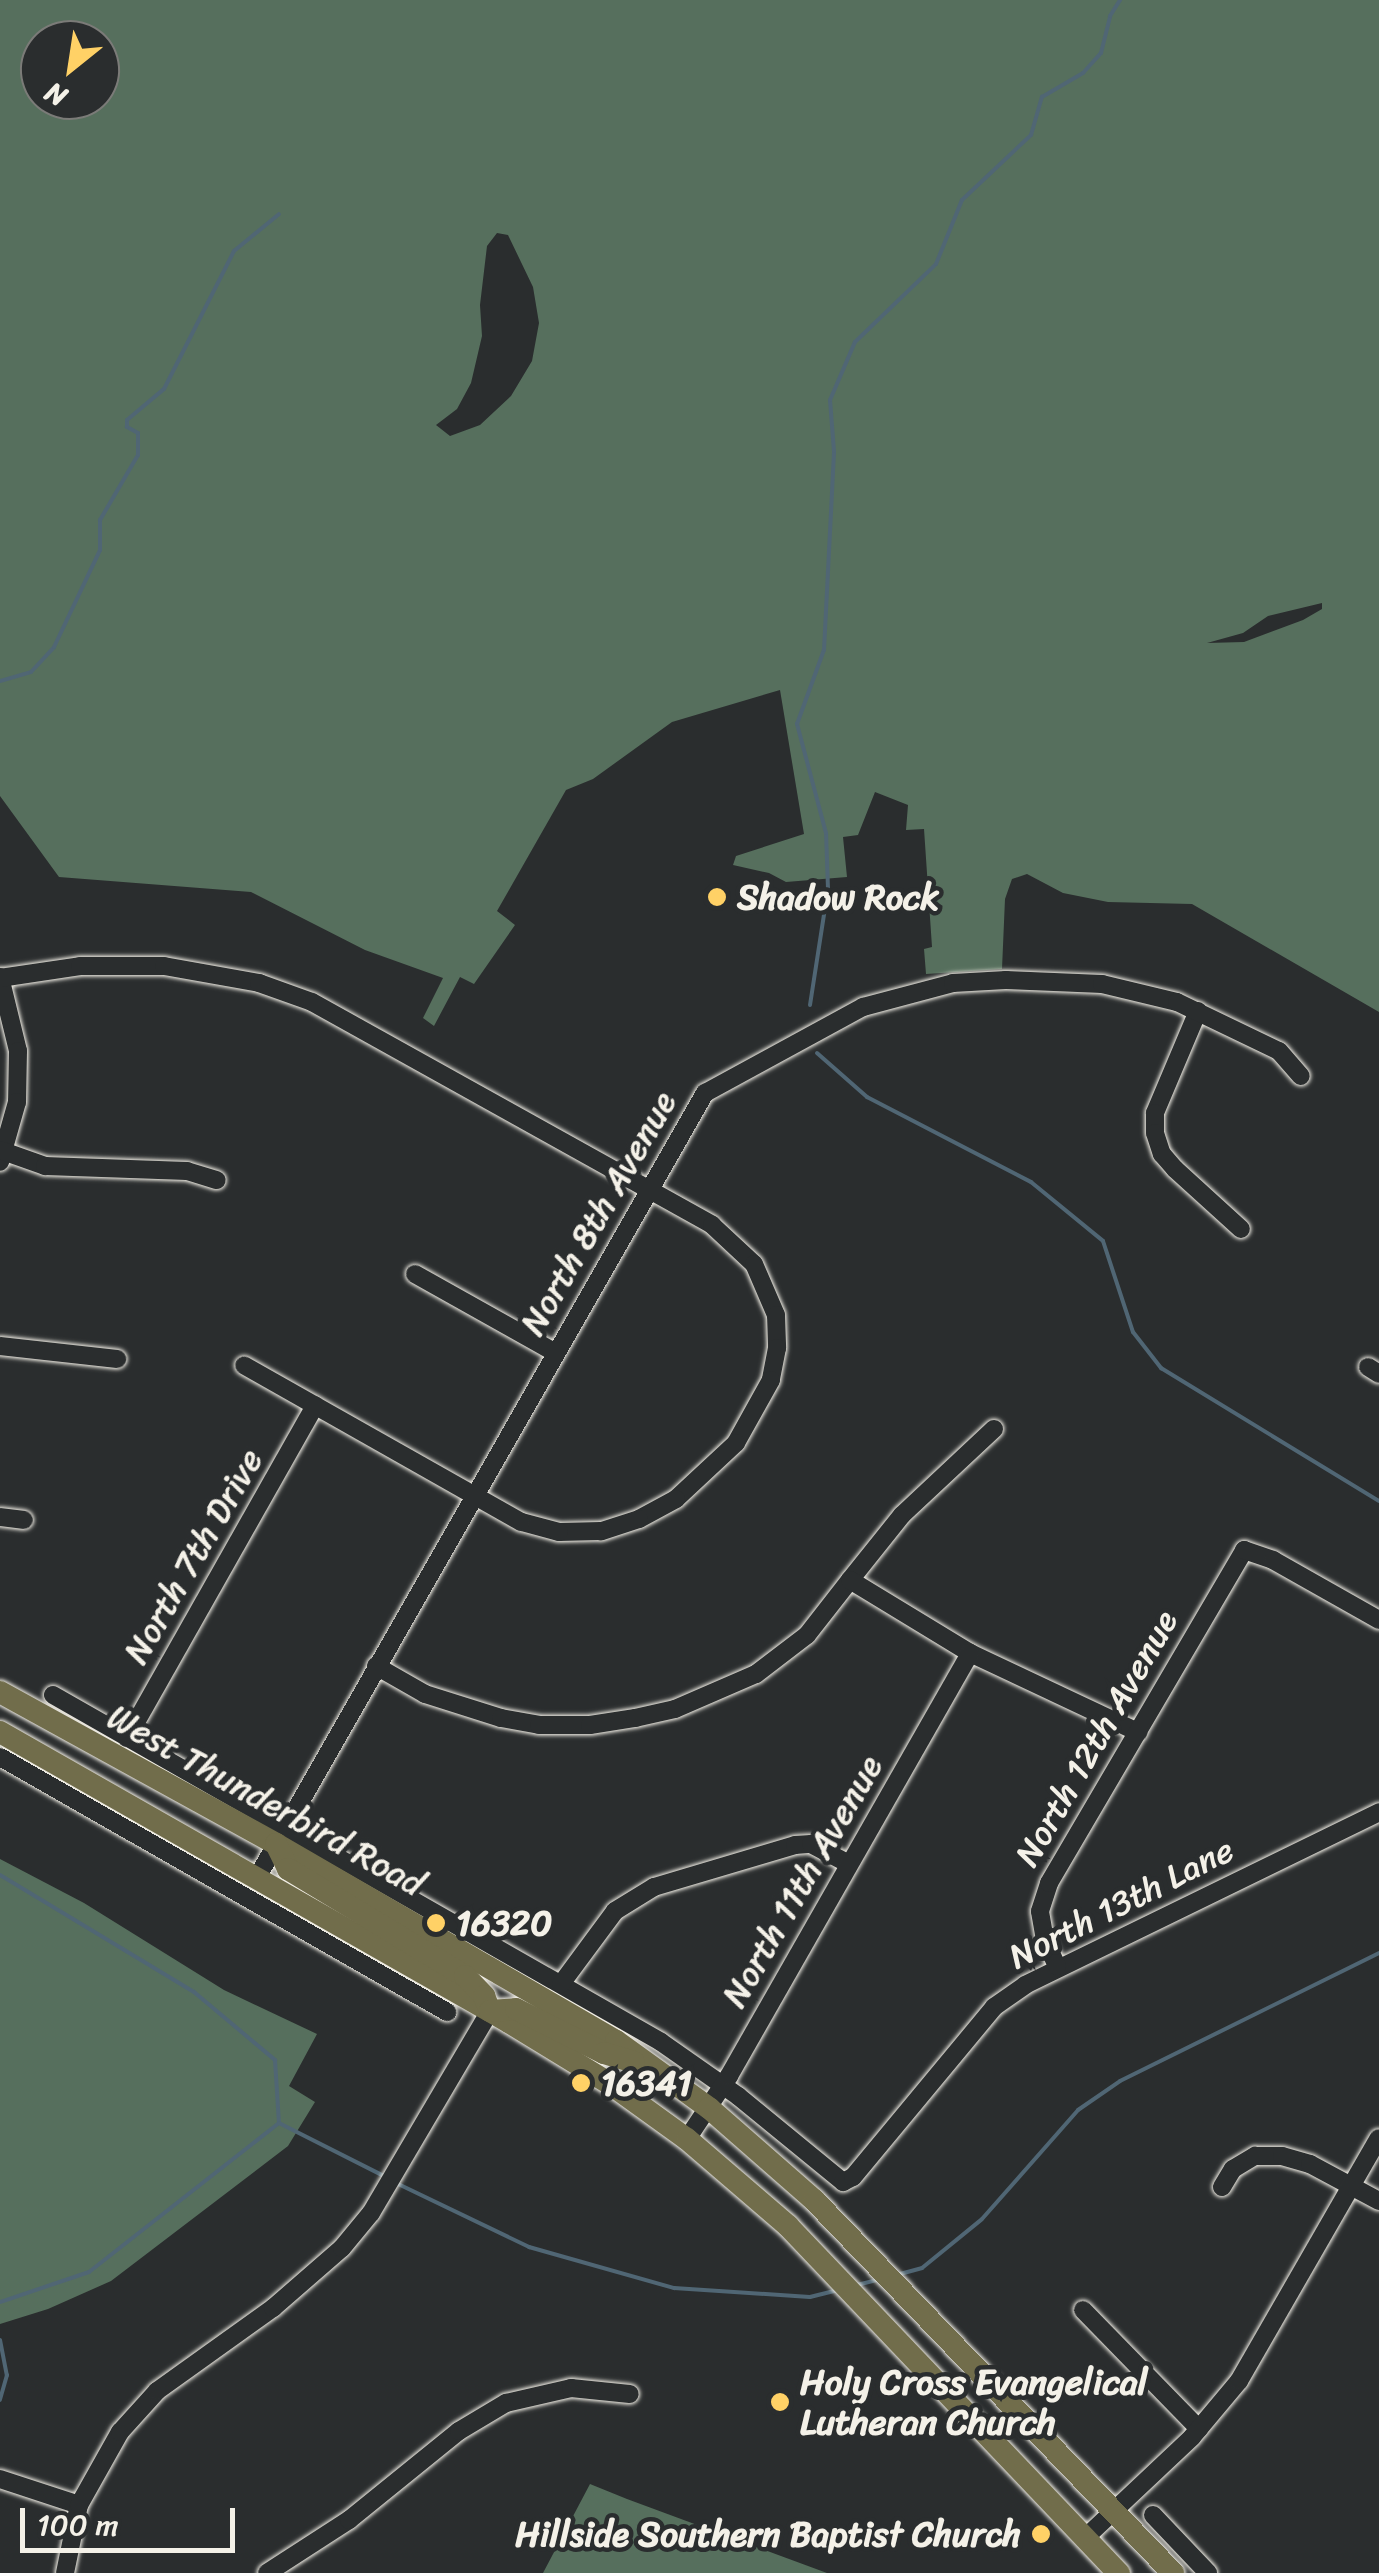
<!DOCTYPE html>
<style>
body{margin:0}
#map{position:relative;width:1379px;height:2573px;overflow:hidden;background:#2a2d2e;font-family:Sriracha,sans-serif}
div>[style]{position:absolute}
.green>*{inset:0;background:#566f5d}
.stream>*{height:4px;margin:-2px;padding:0 2px;transform-origin:2px;border-radius:2px;background:#506674}
.roads{filter:drop-shadow(0 0 2px #f4f1e8) drop-shadow(0 0 2px #f4f1e8)}
.minor>*{height:18px;margin:-9px;padding:0 9px;transform-origin:9px;border-radius:9px;background:#2a2d2e}
.major>*{height:22px;margin:-11px;padding:0 11px;transform-origin:11px;border-radius:11px;background:#716d4b}
.dots>*{width:28px;height:28px;translate:-50% -50%;box-sizing:border-box;border:5px solid #2a2d2e;border-radius:50%}
span{translate:-50% -50%;white-space:nowrap;text-align:center;line-height:1.15;-webkit-text-stroke:9px #2a2d2e;paint-order:stroke}
.poi-label{font-size:35px;color:#f4f1e8;font-weight:700}
.left{translate:0 -50%;text-align:left}
.right{translate:-100% -50%;text-align:right}
.street-label{font-size:35px;color:#f4f1e8}
.north{position:absolute;left:20px;top:20px;width:100px;height:100px;box-sizing:border-box;background:#2a2d2e;border:2px solid #7b7b78;border-radius:50%;rotate:210deg;font-size:28px;font-weight:700;line-height:40px;text-align:center;color:#f4f1e8}
.north::after{content:'';display:block;margin:auto;width:35px;height:45px;background:#ffd166;clip-path:polygon(50% 0,100% 100%,50% 72%,0 100%)}
.scale{position:absolute;left:20px;top:2508px;width:215px;height:45px;box-sizing:border-box;border:5px solid #f4f1e8;border-top:0;padding-left:12px;font-size:30px;line-height:35px;white-space:nowrap;color:#f4f1e8;-webkit-text-stroke:8px #2a2d2e;paint-order:stroke}
</style>
<div id="map">
<div class="green">
<i style="clip-path:polygon(evenodd,0 0,1379px 0,1379px 1012px,1192px 904px,1108px 902px,1063px 893px,1027px 874px,1012px 879px,1005px 899px,1002px 969px,926px 974px,924px 949px,932px 947px,924px 829px,906px 830px,908px 805px,875px 792px,858px 835px,843px 837px,847px 877px,786px 882px,769px 873px,733px 865px,736px 856px,804px 834px,780px 690px,672px 722px,593px 779px,566px 790px,497px 911px,515px 925px,474px 984px,460px 977px,434px 1026px,423px 1018px,443px 978px,365px 950px,251px 892px,59px 877px,0 796px,0 0,40px 40px,100px 40px,100px 100px,40px 100px,40px 40px,0 0,497px 233px,508px 235px,533px 287px,539px 323px,532px 361px,511px 396px,480px 425px,450px 436px,436px 425px,457px 409px,471px 383px,482px 336px,480px 305px,487px 246px,497px 233px,0 0,1322px 603px,1322px 609px,1303px 620px,1244px 642px,1207px 643px,1243px 633px,1268px 616px,1322px 603px)"></i>
<i style="clip-path:polygon(0 1859px,84px 1903px,224px 1990px,317px 2034px,289px 2086px,315px 2102px,288px 2146px,111px 2281px,48px 2309px,0 2324px)"></i>
<i style="clip-path:polygon(590px 2484px,627px 2499px,827px 2573px,543px 2573px)"></i>
</div>
<div class="stream">
<i style="left:0;top:681px;width:32px;rotate:-16deg"></i>
<i style="left:31px;top:672px;width:34px;rotate:-47deg"></i>
<i style="left:54px;top:647px;width:107px;rotate:-64.6deg"></i>
<i style="left:100px;top:550px;width:30px;rotate:-90deg"></i>
<i style="left:100px;top:520px;width:75px;rotate:-59.7deg"></i>
<i style="left:138px;top:455px;width:22px;rotate:-90deg"></i>
<i style="left:138px;top:433px;width:13px;rotate:-151deg"></i>
<i style="left:127px;top:427px;width:7px;rotate:-90deg"></i>
<i style="left:127px;top:420px;width:48px;rotate:-40deg"></i>
<i style="left:164px;top:389px;width:155px;rotate:-63.1deg"></i>
<i style="left:234px;top:251px;width:58px;rotate:-39.4deg"></i>
<i style="left:810px;top:1005px;width:117px;rotate:-81.2deg"></i>
<i style="left:828px;top:889px;width:56px;rotate:-92deg"></i>
<i style="left:826px;top:833px;width:113px;rotate:-104.9deg"></i>
<i style="left:797px;top:724px;width:79px;rotate:-70deg"></i>
<i style="left:824px;top:650px;width:199px;rotate:-87.1deg"></i>
<i style="left:834px;top:451px;width:51px;rotate:-94.5deg"></i>
<i style="left:830px;top:400px;width:63px;rotate:-66.7deg"></i>
<i style="left:855px;top:342px;width:112px;rotate:-43.9deg"></i>
<i style="left:936px;top:264px;width:69px;rotate:-67.9deg"></i>
<i style="left:962px;top:200px;width:95px;rotate:-43.3deg"></i>
<i style="left:1031px;top:135px;width:40px;rotate:-74deg"></i>
<i style="left:1042px;top:97px;width:48px;rotate:-30.3deg"></i>
<i style="left:1083px;top:73px;width:27px;rotate:-48deg"></i>
<i style="left:1101px;top:53px;width:38px;rotate:-76deg"></i>
<i style="left:1110px;top:16px;width:19px;rotate:-58deg"></i>
<i style="left:817px;top:1053px;width:67px;rotate:41.3deg"></i>
<i style="left:867px;top:1097px;width:185px;rotate:27.4deg"></i>
<i style="left:1031px;top:1182px;width:93px;rotate:39.3deg"></i>
<i style="left:1103px;top:1241px;width:96px;rotate:71.8deg"></i>
<i style="left:1133px;top:1332px;width:46px;rotate:52.1deg"></i>
<i style="left:1161px;top:1368px;width:255px;rotate:31.4deg"></i>
<i style="left:0;top:1875px;width:227px;rotate:31.1deg"></i>
<i style="left:194px;top:1992px;width:106px;rotate:40deg"></i>
<i style="left:275px;top:2060px;width:63px;rotate:86.4deg"></i>
<i style="left:394px;top:2182px;width:150px;rotate:25.7deg"></i>
<i style="left:529px;top:2247px;width:151px;rotate:15.8deg"></i>
<i style="left:674px;top:2288px;width:136px;rotate:3.8deg"></i>
<i style="left:810px;top:2297px;width:29px;rotate:-14deg"></i>
<i style="left:900px;top:2274px;width:23px;rotate:-15deg"></i>
<i style="left:922px;top:2268px;width:77px;rotate:-39.2deg"></i>
<i style="left:982px;top:2219px;width:145px;rotate:-48.6deg"></i>
<i style="left:1078px;top:2110px;width:51px;rotate:-34.6deg"></i>
<i style="left:1120px;top:2081px;width:289px;rotate:-26.3deg"></i>
<i style="left:857px;top:2285px;width:21px;rotate:-14deg"></i>
<i style="left:0;top:2302px;width:94px;rotate:-18.6deg"></i>
<i style="left:89px;top:2272px;width:241px;rotate:-38.1deg"></i>
<i style="left:279px;top:2123px;width:120px;rotate:26.8deg"></i>
<i style="left:0;top:2340px;width:36px;rotate:79deg"></i>
<i style="left:7px;top:2375px;width:26px;rotate:106deg"></i>
</div>
<div class="roads">
<div class="minor">
<i style="left:0;top:977px;width:76px;rotate:76.3deg"></i>
<i style="left:18px;top:1051px;width:51px;rotate:91.1deg"></i>
<i style="left:17px;top:1102px;width:62px;rotate:105.8deg"></i>
<i style="left:0;top:978px;width:81px;rotate:-8.5deg"></i>
<i style="left:80px;top:966px;width:84px"></i>
<i style="left:164px;top:966px;width:97px;rotate:10.1deg"></i>
<i style="left:259px;top:983px;width:56px;rotate:19.7deg"></i>
<i style="left:312px;top:1002px;width:458px;rotate:29.1deg"></i>
<i style="left:712px;top:1225px;width:57px;rotate:42.9deg"></i>
<i style="left:754px;top:1264px;width:56px;rotate:66.7deg"></i>
<i style="left:776px;top:1315px;width:33px;rotate:88deg"></i>
<i style="left:777px;top:1348px;width:33px;rotate:101deg"></i>
<i style="left:771px;top:1380px;width:72px;rotate:119.1deg"></i>
<i style="left:736px;top:1443px;width:82px;rotate:137deg"></i>
<i style="left:676px;top:1499px;width:42px;rotate:151.6deg"></i>
<i style="left:639px;top:1519px;width:40px;rotate:162deg"></i>
<i style="left:601px;top:1531px;width:42px;rotate:178.6deg"></i>
<i style="left:559px;top:1532px;width:39px;rotate:-165deg"></i>
<i style="left:521px;top:1522px;width:318px;rotate:-150.5deg"></i>
<i style="left:1198px;top:1011px;width:111px;rotate:112.9deg"></i>
<i style="left:1155px;top:1113px;width:20px;rotate:90deg"></i>
<i style="left:1155px;top:1133px;width:22px;rotate:72deg"></i>
<i style="left:1162px;top:1154px;width:20px;rotate:49deg"></i>
<i style="left:1175px;top:1169px;width:89px;rotate:42.3deg"></i>
<i style="left:0;top:1150px;width:48px;rotate:19.6deg"></i>
<i style="left:45px;top:1166px;width:142px;rotate:2deg"></i>
<i style="left:187px;top:1171px;width:31px;rotate:17deg"></i>
<i style="left:415px;top:1274px;width:159px;rotate:29.3deg"></i>
<i style="left:0;top:1346px;width:118px;rotate:6.3deg"></i>
<i style="left:1368px;top:1367px;width:13px;rotate:32deg"></i>
<i style="left:0;top:1517px;width:24px;rotate:7deg"></i>
<i style="left:850px;top:1580px;width:83px;rotate:-51.3deg"></i>
<i style="left:902px;top:1515px;width:126px;rotate:-43.1deg"></i>
<i style="left:376px;top:1666px;width:56px;rotate:29.7deg"></i>
<i style="left:425px;top:1694px;width:80px;rotate:17.5deg"></i>
<i style="left:501px;top:1718px;width:39px;rotate:10deg"></i>
<i style="left:539px;top:1725px;width:51px"></i>
<i style="left:590px;top:1725px;width:46px;rotate:-8.8deg"></i>
<i style="left:635px;top:1718px;width:41px;rotate:-12.7deg"></i>
<i style="left:675px;top:1709px;width:88px;rotate:-23.4deg"></i>
<i style="left:756px;top:1674px;width:64px;rotate:-37.4deg"></i>
<i style="left:807px;top:1635px;width:70px;rotate:-52deg"></i>
<i style="left:850px;top:1580px;width:140px;rotate:31.3deg"></i>
<i style="left:970px;top:1653px;width:186px;rotate:25.2deg"></i>
<i style="left:53px;top:1695px;width:700px;rotate:29.71deg"></i>
<i style="left:661px;top:2042px;width:94px;rotate:35deg"></i>
<i style="left:738px;top:2096px;width:136px;rotate:39.3deg"></i>
<i style="left:843px;top:2182px;width:11px;rotate:-27deg"></i>
<i style="left:853px;top:2177px;width:221px;rotate:-50.3deg"></i>
<i style="left:994px;top:2007px;width:38px;rotate:-35deg"></i>
<i style="left:1025px;top:1985px;width:394px;rotate:-26deg"></i>
<i style="left:127px;top:1738px;width:382px;rotate:-60.5deg"></i>
<i style="left:0;top:1757px;width:515px;rotate:29.7deg"></i>
<i style="left:258px;top:1876px;width:902px;rotate:-60.28deg"></i>
<i style="left:705px;top:1093px;width:180px;rotate:-28.6deg"></i>
<i style="left:863px;top:1007px;width:93px;rotate:-14.9deg"></i>
<i style="left:953px;top:983px;width:53px;rotate:-3.2deg"></i>
<i style="left:1006px;top:980px;width:96px;rotate:2.4deg"></i>
<i style="left:1102px;top:984px;width:77px;rotate:13.5deg"></i>
<i style="left:1177px;top:1002px;width:113px;rotate:25.7deg"></i>
<i style="left:1279px;top:1051px;width:33px;rotate:49deg"></i>
<i style="left:1057px;top:1966px;width:29px;rotate:-115deg"></i>
<i style="left:1045px;top:1940px;width:29px;rotate:-100deg"></i>
<i style="left:1040px;top:1911px;width:29px;rotate:-72deg"></i>
<i style="left:1049px;top:1883px;width:386px;rotate:-59.6deg"></i>
<i style="left:1244px;top:1550px;width:31px;rotate:19deg"></i>
<i style="left:1273px;top:1560px;width:122px;rotate:29.5deg"></i>
<i style="left:561px;top:1984px;width:91px;rotate:-53.5deg"></i>
<i style="left:615px;top:1911px;width:46px;rotate:-31.6deg"></i>
<i style="left:654px;top:1887px;width:147px;rotate:-16.6deg"></i>
<i style="left:795px;top:1845px;width:16px;rotate:-4deg"></i>
<i style="left:811px;top:1844px;width:43px;rotate:27.8deg"></i>
<i style="left:687px;top:2139px;width:76px;rotate:-56.3deg"></i>
<i style="left:729px;top:2076px;width:487px;rotate:-60.3deg"></i>
<i style="left:1222px;top:2187px;width:21px;rotate:-59deg"></i>
<i style="left:1233px;top:2169px;width:26px;rotate:-31deg"></i>
<i style="left:1255px;top:2156px;width:27px"></i>
<i style="left:1282px;top:2156px;width:29px;rotate:16deg"></i>
<i style="left:1310px;top:2164px;width:78px;rotate:28.2deg"></i>
<i style="left:1083px;top:2310px;width:166px;rotate:45.7deg"></i>
<i style="left:0;top:2479px;width:83px;rotate:18.2deg"></i>
<i style="left:1153px;top:2515px;width:80px;rotate:46.5deg"></i>
<i style="left:1085px;top:2538px;width:147px;rotate:-43.3deg"></i>
<i style="left:1192px;top:2437px;width:73px;rotate:-50deg"></i>
<i style="left:1239px;top:2381px;width:280px;rotate:-60.1deg"></i>
<i style="left:65px;top:2573px;width:69px;rotate:-78.4deg"></i>
<i style="left:79px;top:2505px;width:84px;rotate:-60.7deg"></i>
<i style="left:120px;top:2432px;width:55px;rotate:-47.9deg"></i>
<i style="left:157px;top:2391px;width:143px;rotate:-35.6deg"></i>
<i style="left:273px;top:2308px;width:91px;rotate:-41deg"></i>
<i style="left:342px;top:2248px;width:45px;rotate:-50.4deg"></i>
<i style="left:371px;top:2213px;width:234px;rotate:-59.5deg"></i>
<i style="left:267px;top:2573px;width:98px;rotate:-32.9deg"></i>
<i style="left:349px;top:2520px;width:141px;rotate:-39deg"></i>
<i style="left:459px;top:2431px;width:55px;rotate:-30.8deg"></i>
<i style="left:506px;top:2403px;width:67px;rotate:-13deg"></i>
<i style="left:571px;top:2388px;width:59px;rotate:5.8deg"></i>
</div>
<div class="major">
<i style="left:0;top:1692px;width:315px;rotate:28.8deg"></i>
<i style="left:276px;top:1844px;width:393px;rotate:30.1deg"></i>
<i style="left:616px;top:2041px;width:115px;rotate:35.8deg"></i>
<i style="left:709px;top:2108px;width:140px;rotate:41.2deg"></i>
<i style="left:814px;top:2200px;width:518px;rotate:46.1deg"></i>
<i style="left:0;top:1732px;width:586px;rotate:29.67deg"></i>
<i style="left:509px;top:2022px;width:121px;rotate:31.5deg"></i>
<i style="left:612px;top:2085px;width:92px;rotate:35.8deg"></i>
<i style="left:687px;top:2139px;width:133px;rotate:40.7deg"></i>
<i style="left:788px;top:2226px;width:480px;rotate:46.4deg"></i>
<i style="left:276px;top:1844px;width:28px;rotate:64deg"></i>
<i style="left:288px;top:1869px;width:207px;rotate:31.2deg"></i>
<i style="left:465px;top:1976px;width:28px;rotate:46deg"></i>
<i style="left:484px;top:1996px;width:16px;rotate:68deg"></i>
<i style="left:490px;top:2011px;width:26px;rotate:-4deg"></i>
<i style="left:516px;top:2009px;width:98px;rotate:26.6deg"></i>
<i style="left:604px;top:2053px;width:31px;rotate:17deg"></i>
</div>
</div>
<div class="dots">
<i style="left:717px;top:897px;background:#ffd166"></i>
<i style="left:436px;top:1923px;background:#ffd166"></i>
<i style="left:581px;top:2083px;background:#ffd166"></i>
<i style="left:780px;top:2402px;background:#ffd166"></i>
<i style="left:1041px;top:2534px;background:#ffd166"></i>
</div>
<div class="poi-label">
<span class="left" style="left:737px;top:897px">Shadow Rock</span>
<span class="left" style="left:456px;top:1923px">16320</span>
<span class="left" style="left:601px;top:2083px">16341</span>
<span class="left" style="left:800px;top:2402px">Holy Cross Evangelical<br>Lutheran Church</span>
<span class="right" style="left:1021px;top:2534px">Hillside Southern Baptist Church</span>
</div>
<div class="street-label">
<span style="left:598px;top:1213px;rotate:-60deg">North 8th Avenue</span>
<span style="left:193px;top:1556px;rotate:-60deg">North 7th Drive</span>
<span style="left:1096px;top:1738px;rotate:-60deg">North 12th Avenue</span>
<span style="left:266px;top:1800px;rotate:29deg">West Thunderbird Road</span>
<span style="left:802px;top:1881px;rotate:-60deg">North 11th Avenue</span>
<span style="left:1121px;top:1903px;rotate:-27deg">North 13th Lane</span>
</div>
<div class="north">N</div>
<div class="scale">100 m</div>
</div>
